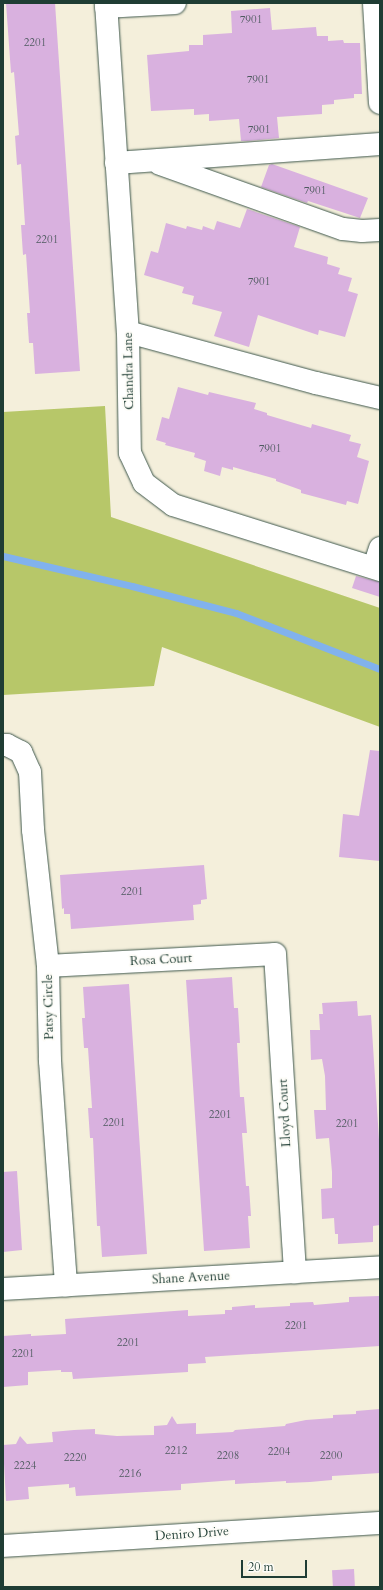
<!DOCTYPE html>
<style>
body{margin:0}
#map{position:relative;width:383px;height:1590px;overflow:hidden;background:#f4efdb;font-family:Cardo,serif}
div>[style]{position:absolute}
.green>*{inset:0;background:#b7c769}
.stream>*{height:7px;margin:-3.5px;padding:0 3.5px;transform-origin:3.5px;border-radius:3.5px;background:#81b2ed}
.building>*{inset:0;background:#d9b1df;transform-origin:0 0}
.roads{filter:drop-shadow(0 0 1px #3f584d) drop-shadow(0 0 1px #3f584d)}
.minor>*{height:22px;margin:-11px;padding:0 11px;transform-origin:11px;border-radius:11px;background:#fff}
span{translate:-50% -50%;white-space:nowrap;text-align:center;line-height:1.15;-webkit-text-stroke:3.5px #fdfcf7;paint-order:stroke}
.number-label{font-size:11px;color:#4e5a5f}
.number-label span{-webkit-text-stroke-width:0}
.street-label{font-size:13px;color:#1f3d34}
.frame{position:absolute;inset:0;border:4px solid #1f3d34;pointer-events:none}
.scale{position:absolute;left:241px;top:1560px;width:66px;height:18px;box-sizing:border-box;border:2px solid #1f3d34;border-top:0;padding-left:5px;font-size:12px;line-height:14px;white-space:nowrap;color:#1f3d34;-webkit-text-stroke:3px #fdfcf7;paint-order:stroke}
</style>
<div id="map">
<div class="green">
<i style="clip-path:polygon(105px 406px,111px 517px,380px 608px,380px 727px,162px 647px,154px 686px,3px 695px,3px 412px)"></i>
</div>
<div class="stream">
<i style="left:3px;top:556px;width:132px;rotate:13.1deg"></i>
<i style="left:132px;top:586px;width:107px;rotate:14.6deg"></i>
<i style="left:236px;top:613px;width:155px;rotate:21.3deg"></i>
</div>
<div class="building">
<i style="clip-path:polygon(6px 3px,55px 3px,80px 371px,35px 374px,33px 343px,29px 343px,27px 313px,30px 313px,26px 254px,23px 255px,21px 225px,25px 225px,21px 164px,17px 165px,15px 136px,19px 135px,14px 72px,11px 73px)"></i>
<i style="clip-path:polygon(270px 8px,272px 30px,316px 27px,317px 36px,328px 36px,328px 41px,343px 40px,344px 43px,360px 43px,362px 94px,354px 94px,354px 98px,334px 100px,334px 104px,322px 105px,322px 114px,277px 117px,279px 138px,248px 141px,241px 141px,239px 119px,209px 121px,209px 114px,194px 115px,194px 109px,151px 111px,147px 55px,189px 51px,189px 45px,203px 45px,203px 35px,232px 33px,231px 11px)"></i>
<i style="clip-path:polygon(272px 164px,368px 198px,360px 218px,308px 201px,307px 203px,261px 187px,269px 165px)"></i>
<i style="clip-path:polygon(247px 209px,300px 227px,294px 247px,328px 257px,327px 264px,340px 268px,338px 274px,352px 278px,348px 291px,358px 294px,345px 337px,319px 330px,318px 335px,258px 315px,249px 347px,214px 336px,222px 312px,192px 304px,194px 296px,182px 293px,184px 287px,144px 275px,151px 251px,158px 253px,166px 223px,186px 229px,187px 226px,202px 230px,203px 226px,214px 230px,217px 221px,240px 228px)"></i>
<i style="clip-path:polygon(178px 387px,208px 395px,209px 392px,256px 403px,254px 409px,267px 413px,267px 415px,311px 428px,312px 424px,351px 435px,349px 441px,361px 444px,357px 457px,369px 461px,358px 504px,347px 501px,346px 505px,301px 493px,301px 490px,276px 481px,276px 479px,233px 467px,233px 470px,222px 467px,220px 476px,204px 471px,206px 461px,194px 457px,195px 453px,165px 445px,166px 443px,156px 440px,162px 417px,169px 419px)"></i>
<i style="clip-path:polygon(356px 576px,380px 582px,380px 597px,352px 588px)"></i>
<i style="clip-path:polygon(370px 750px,380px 751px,380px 861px,339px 857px,343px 814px,359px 816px)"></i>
<i style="clip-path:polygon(204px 865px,207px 899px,201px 900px,201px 904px,193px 905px,194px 920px,71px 929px,70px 914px,64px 914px,64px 908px,62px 909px,60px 875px)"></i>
<i style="clip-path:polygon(232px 977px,234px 1008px,238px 1008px,240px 1043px,237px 1043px,240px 1097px,244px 1097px,247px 1133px,242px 1133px,246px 1186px,249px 1186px,251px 1216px,248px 1216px,250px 1248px,204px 1251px,186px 980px)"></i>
<i style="clip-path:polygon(129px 984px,147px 1254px,102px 1257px,100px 1226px,97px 1226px,93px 1138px,90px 1138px,88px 1108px,92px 1108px,88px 1048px,84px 1048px,82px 1018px,85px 1018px,83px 987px)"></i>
<i style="clip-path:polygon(357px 1001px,358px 1016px,371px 1015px,380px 1155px,380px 1225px,373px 1226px,373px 1242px,338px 1244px,338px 1234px,335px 1234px,334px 1218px,322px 1219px,321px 1189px,332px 1188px,332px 1172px,329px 1138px,316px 1139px,314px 1110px,326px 1110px,325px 1076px,322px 1059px,311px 1060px,310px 1030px,320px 1030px,319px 1014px,323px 1014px,322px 1003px)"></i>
<i style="clip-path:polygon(17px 1171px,22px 1250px,3px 1252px,3px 1172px)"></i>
<i style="clip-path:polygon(379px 1296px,380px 1346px,205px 1357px,206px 1363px,188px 1364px,188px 1372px,73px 1379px,72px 1372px,61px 1372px,61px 1370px,28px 1372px,28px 1385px,3px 1387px,3px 1336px,31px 1334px,31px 1336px,66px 1334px,65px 1319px,188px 1310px,188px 1316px,225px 1314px,225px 1310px,232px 1310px,232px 1307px,255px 1305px,255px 1308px,290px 1306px,290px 1303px,313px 1302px,314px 1305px,349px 1302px,349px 1297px)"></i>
<i style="clip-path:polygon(380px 1409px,380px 1473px,332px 1476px,332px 1480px,310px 1482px,286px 1483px,286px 1481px,235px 1484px,235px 1480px,181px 1484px,181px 1490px,76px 1496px,75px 1487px,69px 1488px,69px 1484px,28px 1487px,29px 1499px,6px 1501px,3px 1445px,16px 1444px,20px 1436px,27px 1444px,53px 1442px,52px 1432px,74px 1430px,95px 1429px,95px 1434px,117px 1436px,154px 1435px,154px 1426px,167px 1425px,172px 1416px,177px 1424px,196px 1423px,196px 1434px,233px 1432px,235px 1430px,285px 1426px,286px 1424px,306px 1420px,333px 1418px,333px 1415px,356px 1414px,356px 1411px)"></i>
<i style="left:354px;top:1569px;width:18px;height:22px;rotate:87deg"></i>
</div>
<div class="roads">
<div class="minor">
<i style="left:106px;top:3px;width:330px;rotate:86.2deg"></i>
<i style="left:128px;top:332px;width:121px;rotate:89.1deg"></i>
<i style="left:130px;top:453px;width:33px;rotate:65deg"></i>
<i style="left:144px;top:483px;width:36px;rotate:37deg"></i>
<i style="left:173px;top:505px;width:217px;rotate:17.4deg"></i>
<i style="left:374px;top:3px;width:100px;rotate:86.6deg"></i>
<i style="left:106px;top:7px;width:69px;rotate:-3.3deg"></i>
<i style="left:116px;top:163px;width:265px;rotate:-4.1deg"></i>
<i style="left:160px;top:164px;width:194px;rotate:19.6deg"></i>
<i style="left:343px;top:229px;width:19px;rotate:6deg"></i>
<i style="left:362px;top:231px;width:18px;rotate:-3deg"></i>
<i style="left:128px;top:332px;width:195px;rotate:15.2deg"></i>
<i style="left:316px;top:383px;width:66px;rotate:13.2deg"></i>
<i style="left:374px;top:567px;width:20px;rotate:-72deg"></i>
<i style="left:3px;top:745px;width:4px"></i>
<i style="left:7px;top:745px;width:16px;rotate:27deg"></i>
<i style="left:21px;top:752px;width:22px;rotate:66deg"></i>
<i style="left:30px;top:772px;width:58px;rotate:87deg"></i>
<i style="left:33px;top:830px;width:137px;rotate:83.7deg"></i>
<i style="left:48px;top:966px;width:95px;rotate:88.8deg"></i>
<i style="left:50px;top:1061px;width:225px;rotate:85.9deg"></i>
<i style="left:48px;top:966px;width:227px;rotate:-3deg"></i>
<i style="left:275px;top:954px;width:319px;rotate:86.4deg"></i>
<i style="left:3px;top:1289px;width:378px;rotate:-3.3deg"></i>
<i style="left:3px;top:1546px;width:378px;rotate:-3.5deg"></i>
</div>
</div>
<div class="number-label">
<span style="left:251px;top:20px">7901</span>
<span style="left:35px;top:43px">2201</span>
<span style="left:258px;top:80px">7901</span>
<span style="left:259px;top:130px">7901</span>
<span style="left:315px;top:191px">7901</span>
<span style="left:47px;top:240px">2201</span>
<span style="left:259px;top:282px">7901</span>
<span style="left:270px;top:449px">7901</span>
<span style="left:132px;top:892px">2201</span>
<span style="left:220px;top:1115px">2201</span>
<span style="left:114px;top:1123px">2201</span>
<span style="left:347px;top:1124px">2201</span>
<span style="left:296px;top:1326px">2201</span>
<span style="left:128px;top:1343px">2201</span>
<span style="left:23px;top:1354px">2201</span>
<span style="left:176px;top:1451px">2212</span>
<span style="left:279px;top:1452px">2204</span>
<span style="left:228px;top:1456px">2208</span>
<span style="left:331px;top:1456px">2200</span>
<span style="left:75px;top:1458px">2220</span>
<span style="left:25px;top:1466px">2224</span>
<span style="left:130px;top:1474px">2216</span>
</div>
<div class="street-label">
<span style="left:129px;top:371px;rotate:-91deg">Chandra Lane</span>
<span style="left:161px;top:960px;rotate:-3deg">Rosa Court</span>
<span style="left:49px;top:1007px;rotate:-91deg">Patsy Circle</span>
<span style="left:285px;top:1113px;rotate:-93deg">Lloyd Court</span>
<span style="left:191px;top:1278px;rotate:-3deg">Shane Avenue</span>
<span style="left:192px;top:1534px;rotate:-4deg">Deniro Drive</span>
</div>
<div class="frame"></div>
<div class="scale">20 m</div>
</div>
